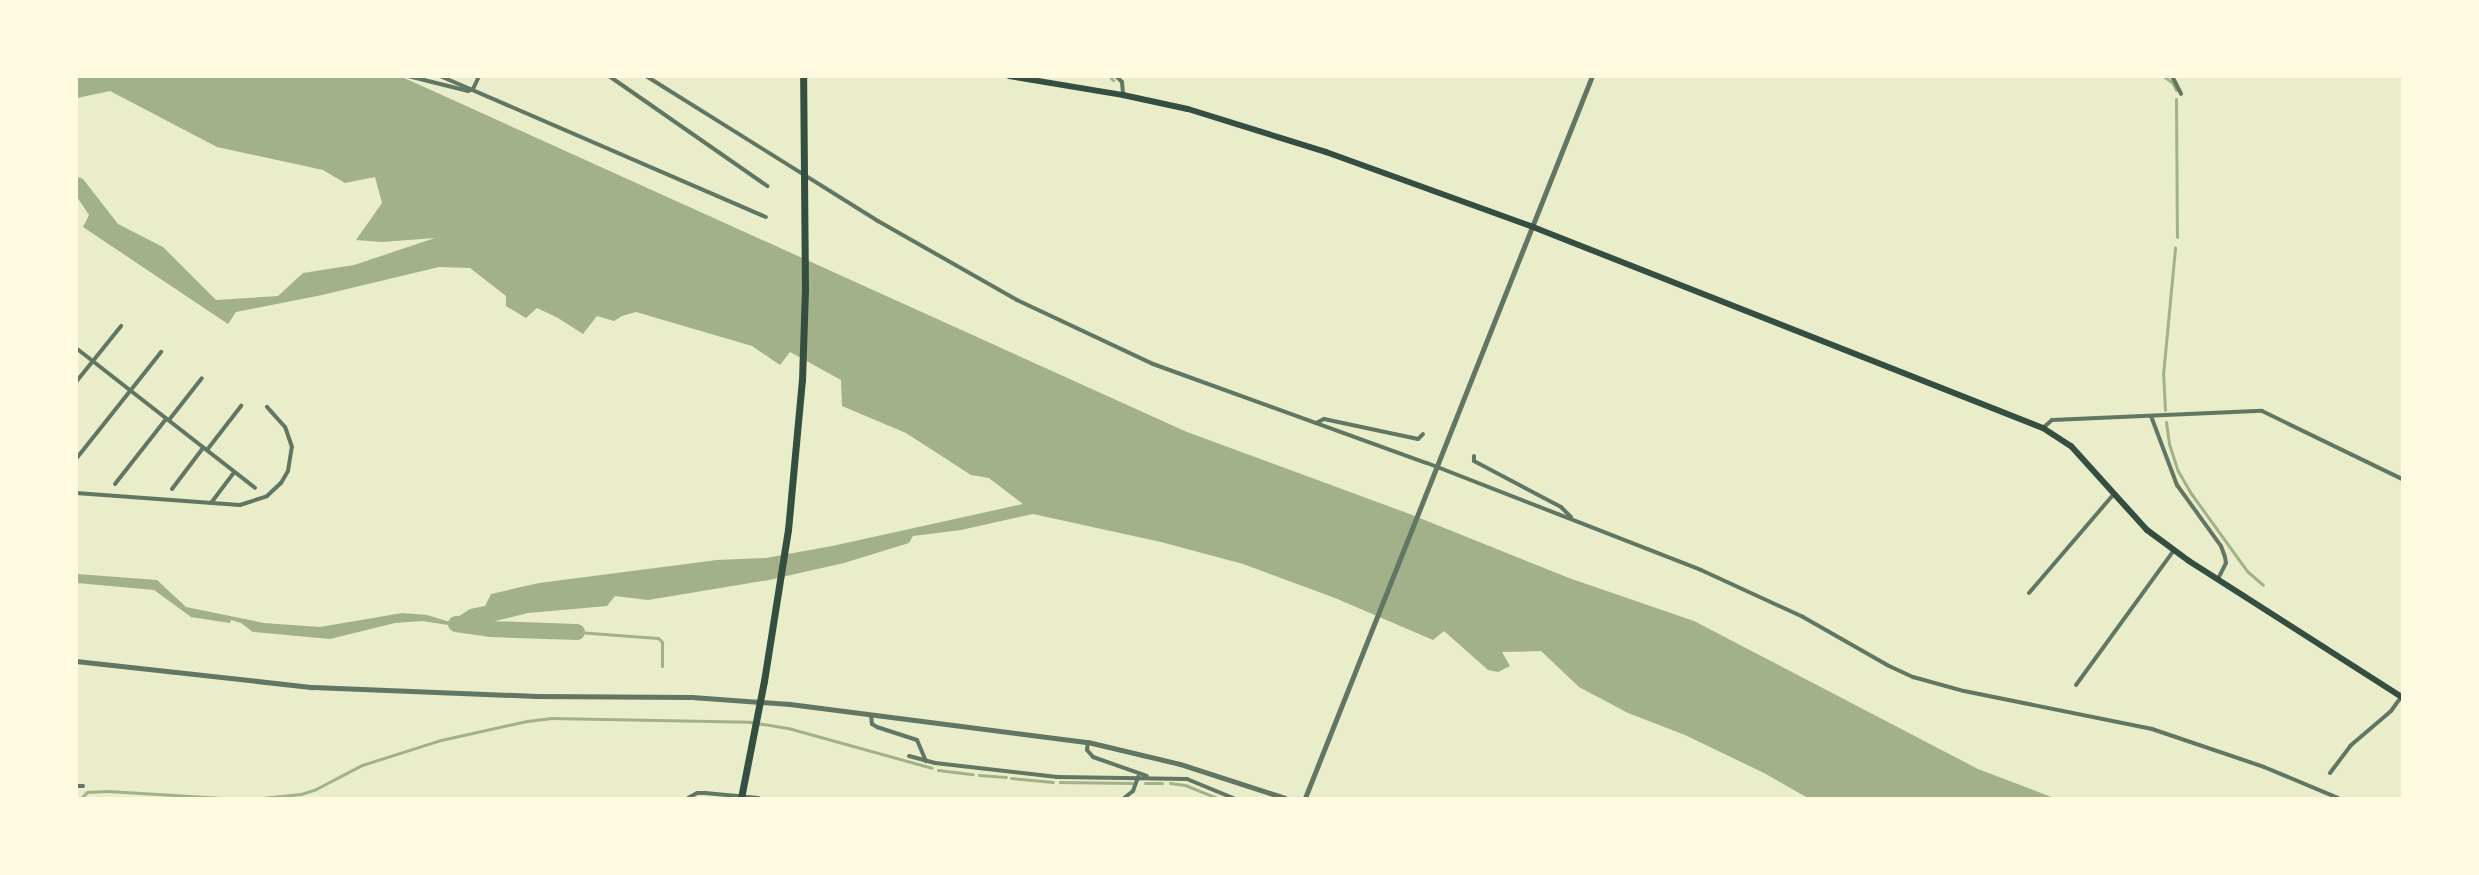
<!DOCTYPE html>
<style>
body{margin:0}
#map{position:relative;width:2479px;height:875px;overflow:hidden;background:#e9edc9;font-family:Arial,sans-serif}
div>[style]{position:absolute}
.water>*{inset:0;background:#a3b18a}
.stream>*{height:3px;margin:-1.5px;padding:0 1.5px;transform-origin:1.5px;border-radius:1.5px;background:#a3b18a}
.river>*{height:16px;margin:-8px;padding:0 8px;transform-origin:8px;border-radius:8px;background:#a3b18a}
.minor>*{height:4px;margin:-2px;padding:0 2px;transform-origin:2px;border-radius:2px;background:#617663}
.tertiary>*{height:4.5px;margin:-2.25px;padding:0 2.25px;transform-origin:2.25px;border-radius:2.25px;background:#617663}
.primary>*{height:6px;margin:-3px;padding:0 3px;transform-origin:3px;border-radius:3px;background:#344e41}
.motorway>*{height:7px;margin:-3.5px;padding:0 3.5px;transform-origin:3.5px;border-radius:3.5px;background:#344e41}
span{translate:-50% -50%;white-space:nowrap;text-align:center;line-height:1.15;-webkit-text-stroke:5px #fefae0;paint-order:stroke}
.frame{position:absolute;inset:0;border:78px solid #fefae0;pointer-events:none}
</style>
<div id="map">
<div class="water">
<i style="clip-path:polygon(77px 77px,402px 77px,1187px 432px,1407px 513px,1569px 578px,1694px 621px,1978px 769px,2054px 798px,1808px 798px,1764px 773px,1685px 735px,1628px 713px,1579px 687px,1541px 651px,1502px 652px,1510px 666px,1498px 672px,1488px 670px,1444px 631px,1433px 640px,1335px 598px,1243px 564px,1161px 542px,1033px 514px,961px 530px,913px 536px,909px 543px,844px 563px,769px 580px,648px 600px,615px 596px,607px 606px,528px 613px,487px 623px,455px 626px,422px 621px,395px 623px,330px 639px,253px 632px,241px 623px,231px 620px,230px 623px,191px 617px,154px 590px,77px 583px,77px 574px,157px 580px,186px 607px,264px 623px,320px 627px,402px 613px,427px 615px,450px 622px,470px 609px,485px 606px,491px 594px,539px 583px,717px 560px,766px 558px,832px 546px,1023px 504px,989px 478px,971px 475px,906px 433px,842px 406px,841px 380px,790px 352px,780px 365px,752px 346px,636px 312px,622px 316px,614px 321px,597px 316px,583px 334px,558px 318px,537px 308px,526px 318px,506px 306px,506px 296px,470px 268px,439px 267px,322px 295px,236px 312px,228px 324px,83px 227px,89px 215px,77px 197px,76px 176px,83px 179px,118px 224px,163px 247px,216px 300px,278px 296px,303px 273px,354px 265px,435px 238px,382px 242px,356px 240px,382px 203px,375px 177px,345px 183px,323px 170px,217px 147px,110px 91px,77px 98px)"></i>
</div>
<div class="stream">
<i style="left:1109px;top:76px;width:6px;rotate:45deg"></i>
<i style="left:2163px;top:76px;width:11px;rotate:34deg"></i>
<i style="left:2172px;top:82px;width:9px;rotate:63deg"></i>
<i style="left:2176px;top:99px;width:138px;rotate:89.6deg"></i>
<i style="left:2165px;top:410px;width:35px;rotate:-93deg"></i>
<i style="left:2163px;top:375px;width:128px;rotate:-84.6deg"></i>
<i style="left:2166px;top:422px;width:22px;rotate:82deg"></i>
<i style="left:2169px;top:444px;width:28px;rotate:72deg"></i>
<i style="left:2178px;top:471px;width:24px;rotate:60deg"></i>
<i style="left:2190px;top:492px;width:97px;rotate:54.2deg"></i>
<i style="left:2247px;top:571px;width:21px;rotate:41deg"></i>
<i style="left:577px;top:632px;width:81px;rotate:4.2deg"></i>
<i style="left:658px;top:638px;width:6px;rotate:45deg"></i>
<i style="left:662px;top:642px;width:24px;rotate:90deg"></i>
<i style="left:938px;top:770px;width:35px;rotate:7deg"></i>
<i style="left:979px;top:775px;width:27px;rotate:4deg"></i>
<i style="left:1011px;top:778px;width:42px;rotate:5.4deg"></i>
<i style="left:1060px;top:782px;width:72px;rotate:0.8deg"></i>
<i style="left:1145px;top:783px;width:17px"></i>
<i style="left:1170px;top:783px;width:15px;rotate:8deg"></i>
<i style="left:1185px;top:785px;width:35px;rotate:22deg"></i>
<i style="left:81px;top:798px;width:8px;rotate:-45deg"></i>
<i style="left:87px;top:792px;width:21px;rotate:-3deg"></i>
<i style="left:108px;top:791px;width:115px;rotate:3.5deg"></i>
<i style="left:262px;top:798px;width:39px;rotate:-6deg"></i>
<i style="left:301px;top:794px;width:16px;rotate:-18deg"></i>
<i style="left:316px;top:789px;width:52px;rotate:-27.6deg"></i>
<i style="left:362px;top:765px;width:83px;rotate:-17.6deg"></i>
<i style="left:441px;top:740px;width:88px;rotate:-12.5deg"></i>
<i style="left:527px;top:721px;width:23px;rotate:-7deg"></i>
<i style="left:550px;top:718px;width:200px;rotate:1.1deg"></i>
<i style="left:750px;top:722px;width:38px;rotate:9deg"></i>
<i style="left:788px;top:728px;width:149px;rotate:15.5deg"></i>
</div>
<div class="river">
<i style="left:456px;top:624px;width:34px;rotate:8deg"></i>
<i style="left:490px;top:629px;width:87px;rotate:2deg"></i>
</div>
<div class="minor">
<i style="left:408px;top:76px;width:62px;rotate:14deg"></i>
<i style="left:468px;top:91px;width:5px;rotate:-22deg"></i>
<i style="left:473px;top:89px;width:14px;rotate:-65deg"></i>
<i style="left:440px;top:76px;width:355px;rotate:23.4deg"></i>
<i style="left:609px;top:76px;width:193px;rotate:34.8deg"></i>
<i style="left:646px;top:76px;width:274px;rotate:32deg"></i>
<i style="left:878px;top:221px;width:160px;rotate:29.6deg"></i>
<i style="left:1017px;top:300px;width:150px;rotate:25.2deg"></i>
<i style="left:1153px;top:364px;width:291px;rotate:19.9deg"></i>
<i style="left:1427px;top:463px;width:294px;rotate:21.3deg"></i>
<i style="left:1701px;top:570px;width:112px;rotate:24.7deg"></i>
<i style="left:1803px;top:617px;width:97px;rotate:29.7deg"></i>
<i style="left:1887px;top:665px;width:29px;rotate:25deg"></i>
<i style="left:1913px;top:677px;width:53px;rotate:15.4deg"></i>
<i style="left:1964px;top:691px;width:192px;rotate:11.4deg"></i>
<i style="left:2152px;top:729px;width:118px;rotate:18.7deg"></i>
<i style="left:2264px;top:767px;width:80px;rotate:22.7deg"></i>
<i style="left:1116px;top:76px;width:8px;rotate:45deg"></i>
<i style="left:1122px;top:82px;width:12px;rotate:85deg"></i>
<i style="left:2172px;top:76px;width:20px;rotate:63deg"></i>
<i style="left:76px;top:348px;width:227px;rotate:38deg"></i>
<i style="left:76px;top:382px;width:72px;rotate:-51.2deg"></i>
<i style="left:2151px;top:416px;width:74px;rotate:69.4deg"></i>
<i style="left:2177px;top:485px;width:75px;rotate:54.2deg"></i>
<i style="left:2221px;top:546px;width:12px;rotate:70deg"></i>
<i style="left:2225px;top:557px;width:6px;rotate:81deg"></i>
<i style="left:2226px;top:563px;width:18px;rotate:117deg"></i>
<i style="left:169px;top:420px;width:53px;rotate:-51.8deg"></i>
<i style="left:1316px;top:423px;width:9px;rotate:-27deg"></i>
<i style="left:1324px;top:419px;width:96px;rotate:12deg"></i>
<i style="left:1418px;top:439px;width:7px;rotate:-45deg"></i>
<i style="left:2043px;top:428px;width:12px;rotate:-42deg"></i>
<i style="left:2052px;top:420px;width:210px;rotate:-2.5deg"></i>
<i style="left:2262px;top:411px;width:156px;rotate:25.9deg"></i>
<i style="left:207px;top:450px;width:56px;rotate:-52.3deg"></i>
<i style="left:1474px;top:456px;width:5px;rotate:90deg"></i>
<i style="left:1474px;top:461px;width:98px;rotate:27.9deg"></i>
<i style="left:1561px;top:507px;width:14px;rotate:45deg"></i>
<i style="left:76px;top:459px;width:137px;rotate:-51.5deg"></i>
<i style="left:115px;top:484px;width:83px;rotate:-51.9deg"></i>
<i style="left:172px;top:489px;width:51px;rotate:-52.9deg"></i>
<i style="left:76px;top:493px;width:164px;rotate:4.2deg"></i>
<i style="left:240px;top:505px;width:28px;rotate:-18deg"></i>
<i style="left:267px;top:496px;width:19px;rotate:-43deg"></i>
<i style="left:281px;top:483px;width:14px;rotate:-60deg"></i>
<i style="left:288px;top:471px;width:24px;rotate:-81deg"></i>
<i style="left:292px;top:447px;width:21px;rotate:-109deg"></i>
<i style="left:285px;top:427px;width:27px;rotate:-132deg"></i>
<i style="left:211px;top:503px;width:39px;rotate:-53deg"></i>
<i style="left:2029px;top:593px;width:129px;rotate:-49.4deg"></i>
<i style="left:2076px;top:685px;width:167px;rotate:-54deg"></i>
<i style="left:871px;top:715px;width:9px;rotate:84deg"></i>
<i style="left:872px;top:724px;width:6px;rotate:31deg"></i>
<i style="left:877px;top:727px;width:42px;rotate:18deg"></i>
<i style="left:917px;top:740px;width:23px;rotate:67deg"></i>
<i style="left:1088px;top:742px;width:8px;rotate:97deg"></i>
<i style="left:1087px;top:750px;width:9px;rotate:49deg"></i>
<i style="left:1093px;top:757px;width:57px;rotate:19.4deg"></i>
<i style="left:909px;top:756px;width:27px;rotate:15deg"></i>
<i style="left:935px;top:763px;width:123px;rotate:6.5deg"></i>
<i style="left:1057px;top:777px;width:130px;rotate:0.9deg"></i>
<i style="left:1187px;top:779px;width:50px;rotate:22.4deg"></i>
<i style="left:2330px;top:773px;width:34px;rotate:-53deg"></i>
<i style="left:2350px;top:746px;width:54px;rotate:-40.5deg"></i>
<i style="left:2391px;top:711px;width:19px;rotate:-54deg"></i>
<i style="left:76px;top:786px;width:7px"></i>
<i style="left:688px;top:798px;width:10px;rotate:-29deg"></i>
<i style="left:697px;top:793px;width:8px"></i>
<i style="left:705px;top:793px;width:54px;rotate:5.3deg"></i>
<i style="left:1124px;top:798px;width:11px;rotate:-38deg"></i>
<i style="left:1133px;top:791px;width:15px;rotate:-70deg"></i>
</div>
<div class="tertiary">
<i style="left:76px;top:661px;width:238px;rotate:6.3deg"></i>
<i style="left:313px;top:687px;width:223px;rotate:2.3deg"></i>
<i style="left:536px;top:696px;width:156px;rotate:0.4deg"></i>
<i style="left:692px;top:697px;width:98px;rotate:4.1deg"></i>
<i style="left:790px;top:704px;width:300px;rotate:7.3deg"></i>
<i style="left:1088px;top:742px;width:95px;rotate:13.4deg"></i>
<i style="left:1180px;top:764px;width:110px;rotate:17.9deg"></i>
<i style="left:1305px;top:798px;width:777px;rotate:-68.32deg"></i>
</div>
<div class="primary">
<i style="left:1009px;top:76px;width:116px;rotate:9.5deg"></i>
<i style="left:1123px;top:95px;width:66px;rotate:12.2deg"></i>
<i style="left:1188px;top:109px;width:145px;rotate:17.3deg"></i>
<i style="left:1326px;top:152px;width:220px;rotate:19.9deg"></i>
<i style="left:1533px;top:227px;width:548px;rotate:21.51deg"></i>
<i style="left:2043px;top:428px;width:33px;rotate:33deg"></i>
<i style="left:2071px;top:446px;width:113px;rotate:47.9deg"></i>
<i style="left:2147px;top:530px;width:52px;rotate:36.4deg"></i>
<i style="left:2189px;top:561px;width:253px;rotate:32.6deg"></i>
</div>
<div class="motorway">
<i style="left:741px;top:798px;width:119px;rotate:-78.9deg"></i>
<i style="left:764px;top:681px;width:153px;rotate:-81deg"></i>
<i style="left:788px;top:530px;width:151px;rotate:-84.7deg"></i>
<i style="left:802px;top:380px;width:90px;rotate:-88.1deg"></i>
<i style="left:805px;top:290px;width:214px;rotate:-90.5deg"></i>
</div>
<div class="frame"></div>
</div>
